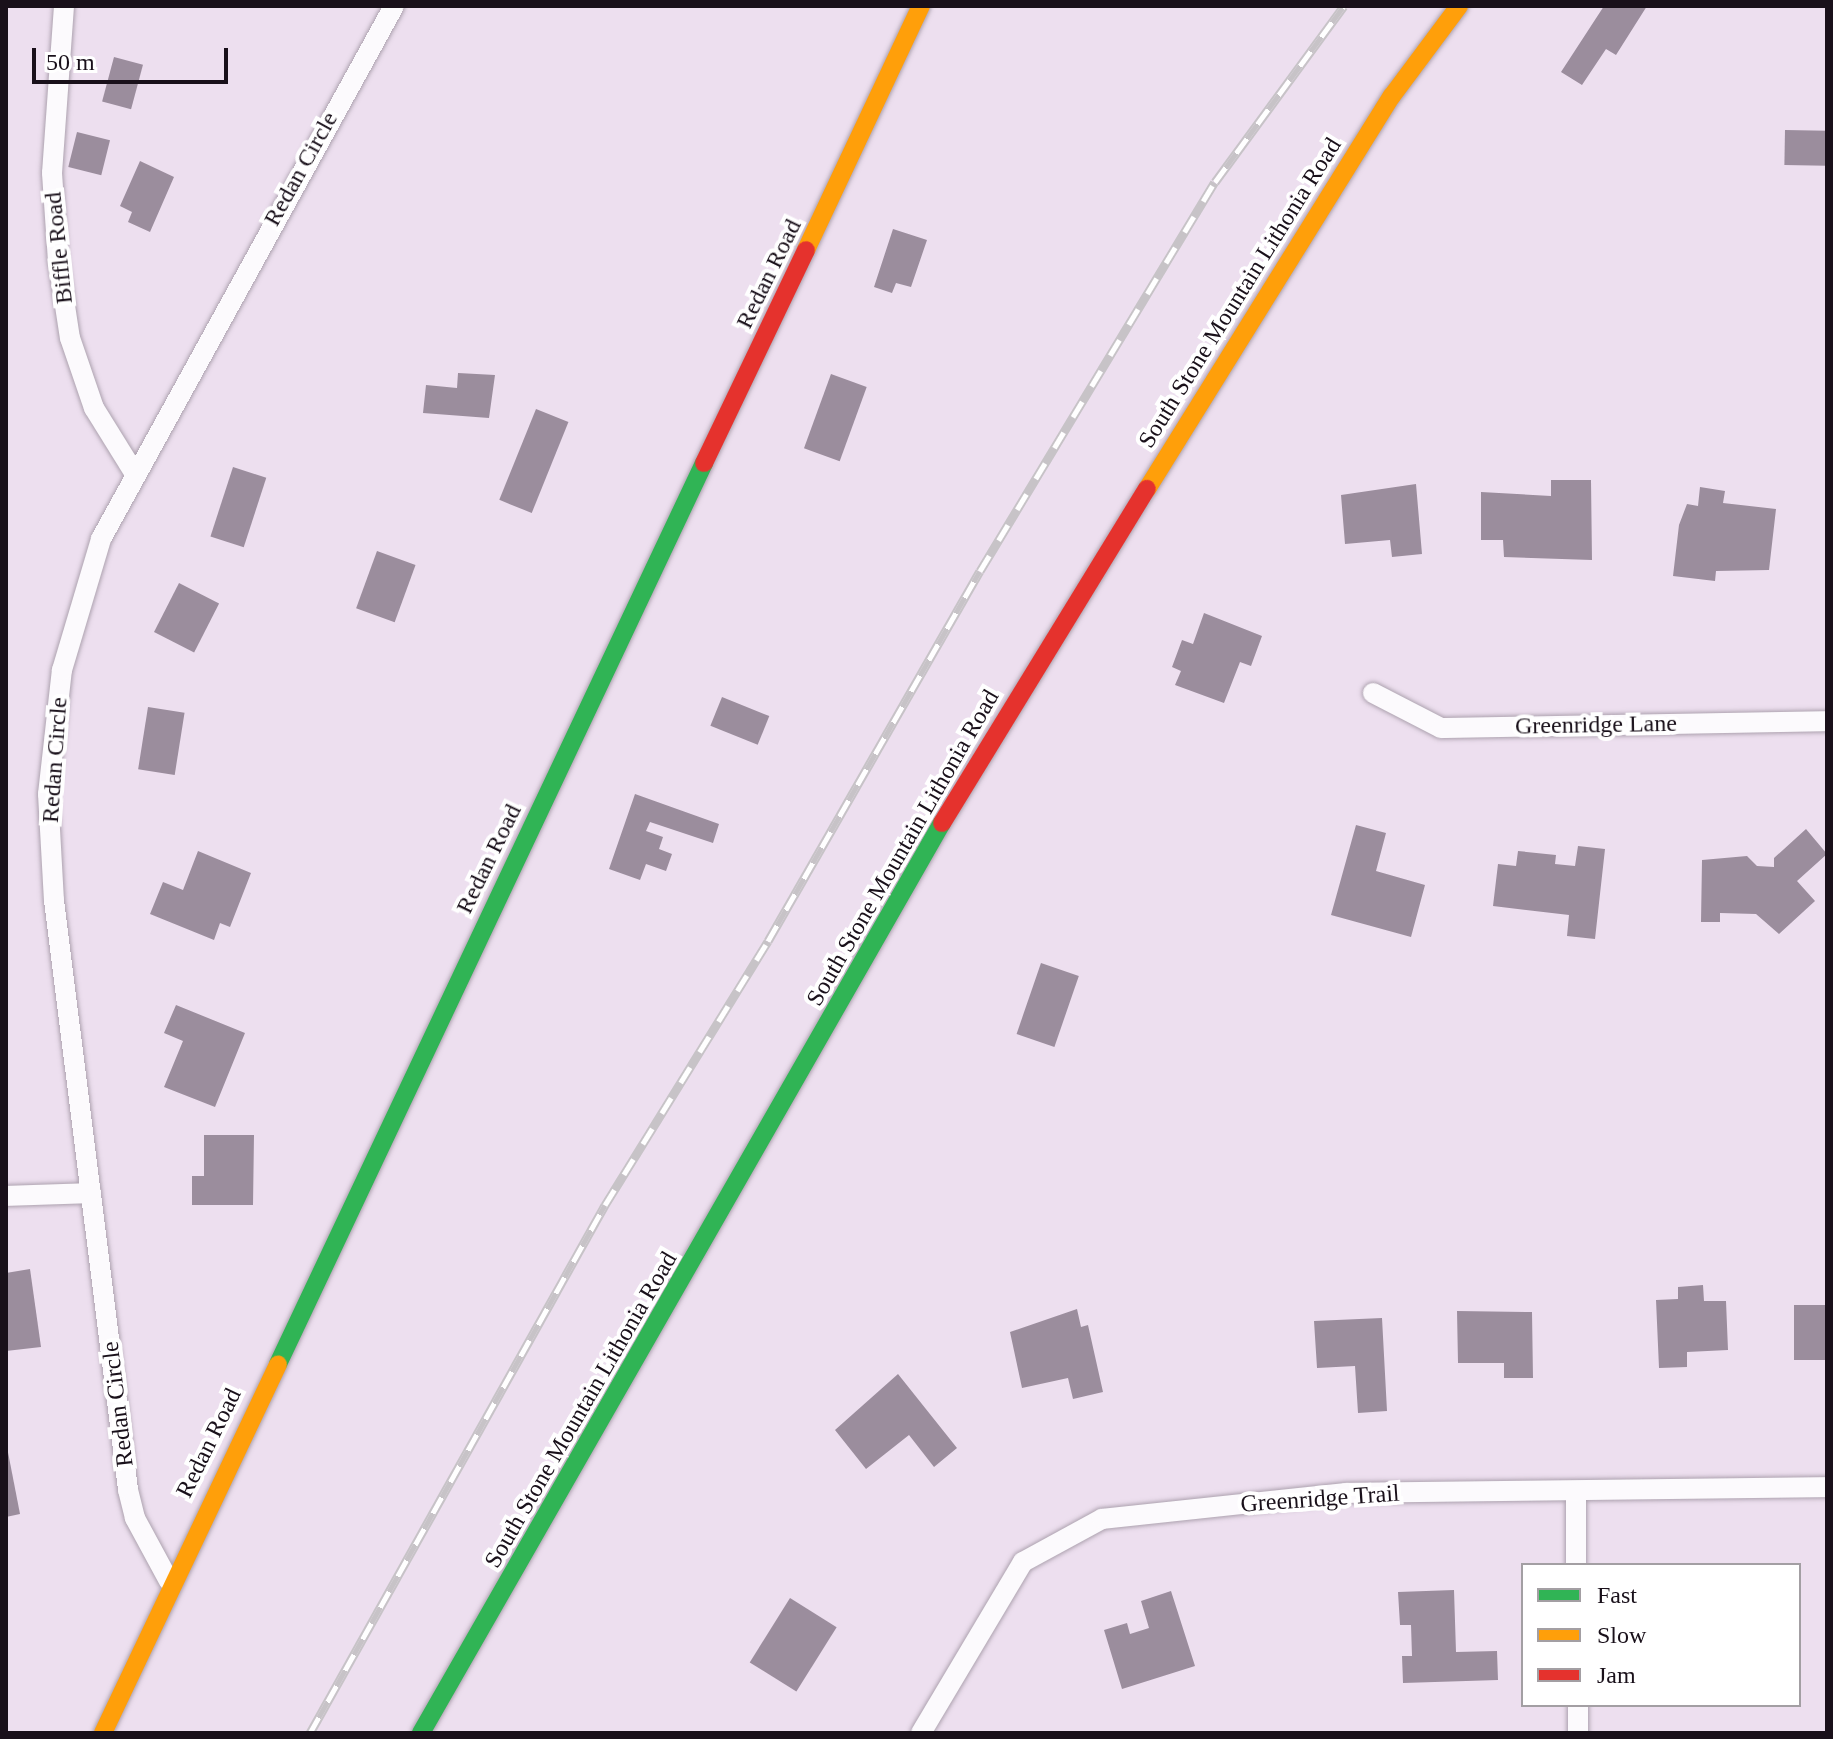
<!DOCTYPE html>
<style>
body{margin:0}
#map{position:relative;width:1833px;height:1739px;overflow:hidden;background:#eddfef;font-family:Georgia,serif}
div>[style]{position:absolute}
.building>*{inset:0;background:#9b8d9d;transform-origin:0 0}
.roads{filter:drop-shadow(0 0 2px #ada2af) drop-shadow(0 0 2px #ada2af)}
.street>*{height:20px;margin:-10px;padding:0 10px;transform-origin:10px;border-radius:10px;background:#fcfafd}
.fast>*{height:18px;margin:-9px;padding:0 9px;transform-origin:9px;border-radius:9px;background:#30b455}
.slow>*{height:18px;margin:-9px;padding:0 9px;transform-origin:9px;border-radius:9px;background:#ff9f0a}
.jam>*{height:18px;margin:-9px;padding:0 9px;transform-origin:9px;border-radius:9px;background:#e5322d}
.rail>*{height:9px;margin-top:-4.5px;transform-origin:0;background:repeating-linear-gradient(90deg,#fff 0 18px,#c7c3c7 0 36px);box-sizing:border-box;border-block:2px solid #c7c3c7}
span{translate:-50% -50%;white-space:nowrap;text-align:center;line-height:1.15;-webkit-text-stroke:8px #fff;paint-order:stroke}
.street-label{font-size:24px;color:#19101a}
.frame{position:absolute;inset:0;border:8px solid #19101a;pointer-events:none}
.legend{position:absolute;left:1521px;top:1563px;width:280px;height:144px;box-sizing:border-box;background:#fff;border:2px solid #a39fa3;margin:0;padding:10px 14px;list-style:none;font-size:24px;color:#19101a}
.legend li{display:flex;align-items:center;gap:16px;height:40px}
.legend b{width:40px;border:2px solid #a39fa3}
.scale{position:absolute;left:32px;top:48px;width:196px;height:36px;box-sizing:border-box;border:4px solid #19101a;border-top:0;padding-left:10px;font-size:24px;line-height:28px;white-space:nowrap;color:#19101a;-webkit-text-stroke:6px #fff;paint-order:stroke}
</style>
<div id="map">
<div class="building">
<i style="clip-path:polygon(1604px 6px,1647px 6px,1616px 55px,1606px 49px,1582px 85px,1561px 72px)"></i>
<i style="left:114px;top:57px;width:30px;height:46px;rotate:15deg"></i>
<i style="left:1785px;top:130px;width:42px;height:35px;rotate:1deg"></i>
<i style="left:77px;top:132px;width:34px;height:36px;rotate:14deg"></i>
<i style="clip-path:polygon(140px 161px,174px 177px,150px 232px,128px 222px,132px 212px,120px 206px)"></i>
<i style="clip-path:polygon(893px 229px,927px 240px,911px 287px,896px 283px,892px 293px,874px 287px)"></i>
<i style="clip-path:polygon(458px 373px,495px 375px,489px 418px,423px 413px,426px 385px,457px 388px)"></i>
<i style="left:831px;top:374px;width:38px;height:79px;rotate:20deg"></i>
<i style="left:536px;top:409px;width:35px;height:98px;rotate:22deg"></i>
<i style="left:233px;top:467px;width:35px;height:73px;rotate:18deg"></i>
<i style="clip-path:polygon(1551px 480px,1591px 480px,1592px 560px,1504px 557px,1503px 540px,1481px 540px,1481px 492px,1551px 496px)"></i>
<i style="clip-path:polygon(1416px 484px,1422px 554px,1392px 557px,1390px 540px,1345px 544px,1341px 495px)"></i>
<i style="clip-path:polygon(1700px 487px,1725px 491px,1723px 503px,1776px 509px,1769px 570px,1716px 571px,1715px 581px,1673px 576px,1679px 525px,1687px 504px,1698px 506px)"></i>
<i style="left:377px;top:551px;width:41px;height:61px;rotate:20deg"></i>
<i style="left:179px;top:583px;width:45px;height:55px;rotate:27deg"></i>
<i style="clip-path:polygon(1204px 613px,1262px 636px,1251px 666px,1240px 662px,1224px 703px,1175px 685px,1181px 671px,1172px 667px,1182px 640px,1193px 644px)"></i>
<i style="left:722px;top:697px;width:51px;height:31px;rotate:22deg"></i>
<i style="left:148px;top:707px;width:37px;height:63px;rotate:9deg"></i>
<i style="clip-path:polygon(635px 794px,719px 824px,713px 843px,650px 822px,646px 831px,663px 837px,659px 849px,672px 854px,666px 871px,646px 864px,640px 880px,609px 869px)"></i>
<i style="clip-path:polygon(1356px 825px,1386px 833px,1376px 871px,1425px 885px,1411px 937px,1331px 915px)"></i>
<i style="clip-path:polygon(1806px 829px,1827px 854px,1797px 881px,1815px 901px,1779px 934px,1756px 914px,1720px 913px,1720px 922px,1701px 922px,1702px 860px,1747px 856px,1757px 866px,1774px 867px,1774px 858px)"></i>
<i style="clip-path:polygon(1578px 846px,1605px 849px,1595px 939px,1567px 936px,1569px 915px,1493px 906px,1498px 864px,1516px 866px,1518px 851px,1556px 855px,1555px 864px,1575px 866px)"></i>
<i style="clip-path:polygon(198px 851px,251px 873px,230px 927px,220px 923px,214px 940px,150px 914px,163px 882px,183px 890px)"></i>
<i style="left:1041px;top:963px;width:40px;height:75px;rotate:19deg"></i>
<i style="clip-path:polygon(176px 1005px,245px 1033px,215px 1107px,164px 1087px,183px 1041px,164px 1033px)"></i>
<i style="clip-path:polygon(204px 1135px,254px 1135px,253px 1205px,192px 1205px,192px 1176px,204px 1176px)"></i>
<i style="clip-path:polygon(30px 1269px,41px 1347px,6px 1351px,6px 1273px)"></i>
<i style="clip-path:polygon(1703px 1285px,1704px 1301px,1726px 1301px,1728px 1350px,1687px 1352px,1687px 1367px,1659px 1368px,1656px 1300px,1678px 1299px,1678px 1287px)"></i>
<i style="left:1827px;top:1305px;width:55px;height:33px;rotate:90deg"></i>
<i style="clip-path:polygon(1077px 1309px,1081px 1327px,1088px 1325px,1103px 1392px,1073px 1399px,1068px 1378px,1022px 1388px,1010px 1332px)"></i>
<i style="clip-path:polygon(1457px 1311px,1532px 1312px,1533px 1378px,1504px 1378px,1504px 1363px,1458px 1363px)"></i>
<i style="clip-path:polygon(1382px 1318px,1387px 1411px,1358px 1413px,1355px 1366px,1317px 1368px,1314px 1321px)"></i>
<i style="clip-path:polygon(898px 1374px,957px 1448px,934px 1467px,909px 1435px,866px 1469px,835px 1430px)"></i>
<i style="clip-path:polygon(6px 1442px,20px 1514px,6px 1517px)"></i>
<i style="clip-path:polygon(1454px 1590px,1456px 1652px,1497px 1651px,1498px 1680px,1403px 1683px,1402px 1656px,1412px 1656px,1411px 1625px,1400px 1625px,1398px 1592px)"></i>
<i style="clip-path:polygon(1171px 1591px,1195px 1666px,1122px 1689px,1104px 1630px,1127px 1623px,1130px 1634px,1149px 1628px,1141px 1601px)"></i>
<i style="left:790px;top:1598px;width:55px;height:76px;rotate:32deg"></i>
</div>
<div class="roads">
<div class="street">
<i style="left:64px;top:6px;width:167px;rotate:94.1deg"></i>
<i style="left:52px;top:173px;width:87px;rotate:86.1deg"></i>
<i style="left:58px;top:260px;width:79px;rotate:81.3deg"></i>
<i style="left:70px;top:338px;width:74px;rotate:71.1deg"></i>
<i style="left:94px;top:408px;width:78px;rotate:58.2deg"></i>
<i style="left:1373px;top:693px;width:76px;rotate:27.2deg"></i>
<i style="left:1441px;top:728px;width:386px;rotate:-1deg"></i>
<i style="left:6px;top:1196px;width:85px;rotate:-2deg"></i>
<i style="left:1576px;top:1491px;width:74px;rotate:90deg"></i>
<i style="left:169px;top:1581px;width:72px;rotate:-118.4deg"></i>
<i style="left:135px;top:1518px;width:30px;rotate:-104deg"></i>
<i style="left:128px;top:1489px;width:593px;rotate:-97.17deg"></i>
<i style="left:54px;top:901px;width:107px;rotate:-93.2deg"></i>
<i style="left:48px;top:794px;width:125px;rotate:-83.6deg"></i>
<i style="left:62px;top:670px;width:137px;rotate:-73.4deg"></i>
<i style="left:101px;top:539px;width:608px;rotate:-61.2deg"></i>
<i style="left:1578px;top:1705px;width:28px;rotate:90deg"></i>
<i style="left:921px;top:1733px;width:199px;rotate:-59.2deg"></i>
<i style="left:1023px;top:1562px;width:90px;rotate:-28.6deg"></i>
<i style="left:1102px;top:1519px;width:245px;rotate:-6.1deg"></i>
<i style="left:1346px;top:1493px;width:481px;rotate:-0.7deg"></i>
</div>
<div class="fast">
<i style="left:278px;top:1364px;width:997px;rotate:-64.69deg"></i>
<i style="left:421px;top:1733px;width:1049px;rotate:-60.21deg"></i>
</div>
<div class="slow">
<i style="left:806px;top:250px;width:270px;rotate:-64.8deg"></i>
<i style="left:1147px;top:489px;width:463px;rotate:-58.1deg"></i>
<i style="left:1392px;top:96px;width:112px;rotate:-53.3deg"></i>
<i style="left:103px;top:1733px;width:408px;rotate:-64.6deg"></i>
</div>
<div class="jam">
<i style="left:704px;top:463px;width:236px;rotate:-64.4deg"></i>
<i style="left:942px;top:823px;width:392px;rotate:-58.5deg"></i>
</div>
</div>
<div class="rail">
<i style="left:310px;top:1733px;width:605px;rotate:-60.81deg"></i>
<i style="left:605px;top:1205px;width:310px;rotate:-58.3deg"></i>
<i style="left:768px;top:941px;width:426px;rotate:-60.2deg"></i>
<i style="left:980px;top:571px;width:454px;rotate:-58.9deg"></i>
<i style="left:1215px;top:182px;width:218px;rotate:-53.8deg"></i>
</div>
<div class="street-label">
<span style="left:301px;top:169px;rotate:-61deg">Redan Circle</span>
<span style="left:59px;top:248px;rotate:-96deg">Biffle Road</span>
<span style="left:769px;top:274px;rotate:-64deg">Redan Road</span>
<span style="left:1240px;top:293px;rotate:-58deg">South Stone Mountain Lithonia Road</span>
<span style="left:1596px;top:725px;rotate:-1deg">Greenridge Lane</span>
<span style="left:55px;top:760px;rotate:-86deg">Redan Circle</span>
<span style="left:903px;top:848px;rotate:-60deg">South Stone Mountain Lithonia Road</span>
<span style="left:489px;top:859px;rotate:-64deg">Redan Road</span>
<span style="left:118px;top:1404px;rotate:-97deg">Redan Circle</span>
<span style="left:581px;top:1410px;rotate:-60deg">South Stone Mountain Lithonia Road</span>
<span style="left:209px;top:1443px;rotate:-64deg">Redan Road</span>
<span style="left:1320px;top:1499px;rotate:-4deg">Greenridge Trail</span>
</div>
<div class="frame"></div>
<ul class="legend">
<li><b style="height:10px;background:#30b455"></b>Fast</li>
<li><b style="height:10px;background:#ff9f0a"></b>Slow</li>
<li><b style="height:10px;background:#e5322d"></b>Jam</li>
</ul>
<div class="scale">50 m</div>
</div>
